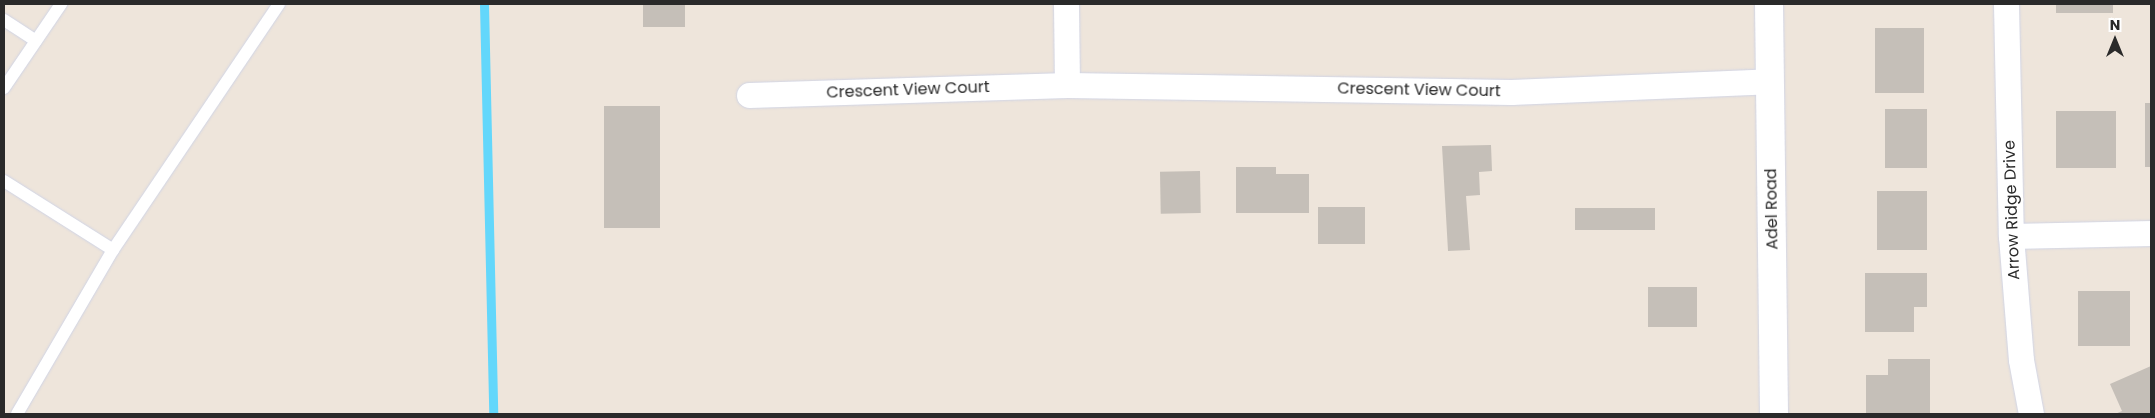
<!DOCTYPE html>
<style>
body{margin:0}
#map{position:relative;width:2155px;height:418px;overflow:hidden;background:#eee5db;font-family:Poppins,sans-serif}
div>[style]{position:absolute}
.stream>*{height:9px;margin:-4.5px;padding:0 4.5px;transform-origin:4.5px;border-radius:4.5px;background:#63d7fb}
.building>*{inset:0;background:#c5bfb8;transform-origin:0 0}
.roads{filter:drop-shadow(0 0 1px #d0d4e5) drop-shadow(0 0 1px #d0d4e5)}
.service>*{height:12px;margin:-6px;padding:0 6px;transform-origin:6px;border-radius:6px;background:#fff}
.minor>*{height:25px;margin:-12.5px;padding:0 12.5px;transform-origin:12.5px;border-radius:12.5px;background:#fff}
.tertiary>*{height:28px;margin:-14px;padding:0 14px;transform-origin:14px;border-radius:14px;background:#fff}
span{translate:-50% -50%;white-space:nowrap;text-align:center;line-height:1.15;-webkit-text-stroke:5px #fff;paint-order:stroke}
.street-label{font-size:16px;color:#2a2a2a}
.frame{position:absolute;inset:0;border:5px solid #2a2a2a;pointer-events:none}
.north{position:absolute;left:2090px;top:15px;width:50px;height:50px;-webkit-text-stroke:4px #fff;paint-order:stroke;rotate:0deg;font-size:14px;font-weight:700;line-height:20px;text-align:center;color:#2a2a2a}
.north::after{content:'';display:block;margin:auto;width:18px;height:22px;background:#2a2a2a;clip-path:polygon(50% 0,100% 100%,50% 72%,0 100%)}
</style>
<div id="map">
<div class="stream">
<i style="left:484px;top:4px;width:410px;rotate:88.7deg"></i>
</div>
<div class="building">
<i style="left:643px;top:4px;width:42px;height:23px"></i>
<i style="left:2056px;top:4px;width:57px;height:9px"></i>
<i style="left:1875px;top:28px;width:49px;height:65px"></i>
<i style="left:2145px;top:103px;width:6px;height:64px"></i>
<i style="left:604px;top:106px;width:56px;height:122px"></i>
<i style="left:1885px;top:109px;width:42px;height:59px"></i>
<i style="left:2056px;top:111px;width:60px;height:57px"></i>
<i style="clip-path:polygon(1491px 145px,1492px 171px,1479px 172px,1480px 195px,1466px 196px,1470px 250px,1448px 251px,1442px 146px)"></i>
<i style="clip-path:polygon(1236px 167px,1276px 167px,1276px 174px,1309px 174px,1309px 213px,1236px 213px)"></i>
<i style="left:1200px;top:171px;width:42px;height:40px;rotate:89deg"></i>
<i style="left:1877px;top:191px;width:50px;height:59px"></i>
<i style="left:1318px;top:207px;width:47px;height:37px"></i>
<i style="left:1655px;top:208px;width:22px;height:80px;rotate:90deg"></i>
<i style="clip-path:polygon(1865px 273px,1927px 273px,1927px 307px,1914px 307px,1914px 332px,1865px 332px)"></i>
<i style="left:1648px;top:287px;width:49px;height:40px"></i>
<i style="left:2078px;top:291px;width:52px;height:55px"></i>
<i style="clip-path:polygon(1888px 359px,1930px 359px,1930px 414px,1866px 414px,1866px 375px,1888px 375px)"></i>
<i style="clip-path:polygon(2151px 366px,2151px 414px,2115px 414px,2122px 411px,2110px 384px)"></i>
</div>
<div class="roads">
<div class="service">
<i style="left:4px;top:20px;width:38px;rotate:33deg"></i>
<i style="left:4px;top:88px;width:102px;rotate:-55.8deg"></i>
<i style="left:4px;top:181px;width:129px;rotate:32.3deg"></i>
<i style="left:17px;top:414px;width:190px;rotate:-59.7deg"></i>
<i style="left:113px;top:250px;width:297px;rotate:-56deg"></i>
</div>
<div class="minor">
<i style="left:1066px;top:4px;width:81px;rotate:89.3deg"></i>
<i style="left:2006px;top:4px;width:232px;rotate:88.8deg"></i>
<i style="left:2011px;top:236px;width:124px;rotate:85.4deg"></i>
<i style="left:2021px;top:360px;width:55px;rotate:79.5deg"></i>
<i style="left:749px;top:95px;width:318px;rotate:-1.8deg"></i>
<i style="left:1067px;top:85px;width:444px;rotate:0.9deg"></i>
<i style="left:1511px;top:92px;width:259px;rotate:-2.4deg"></i>
<i style="left:2011px;top:236px;width:140px;rotate:-1.2deg"></i>
</div>
<div class="tertiary">
<i style="left:1769px;top:4px;width:410px;rotate:89.3deg"></i>
</div>
</div>
<div class="street-label">
<span style="left:908px;top:90px;rotate:-2deg">Crescent View Court</span>
<span style="left:1419px;top:90px;rotate:1deg">Crescent View Court</span>
<span style="left:1772px;top:209px;rotate:-91deg">Adel Road</span>
<span style="left:2012px;top:210px;rotate:-92deg">Arrow Ridge Drive</span>
</div>
<div class="frame"></div>
<div class="north">N</div>
</div>
